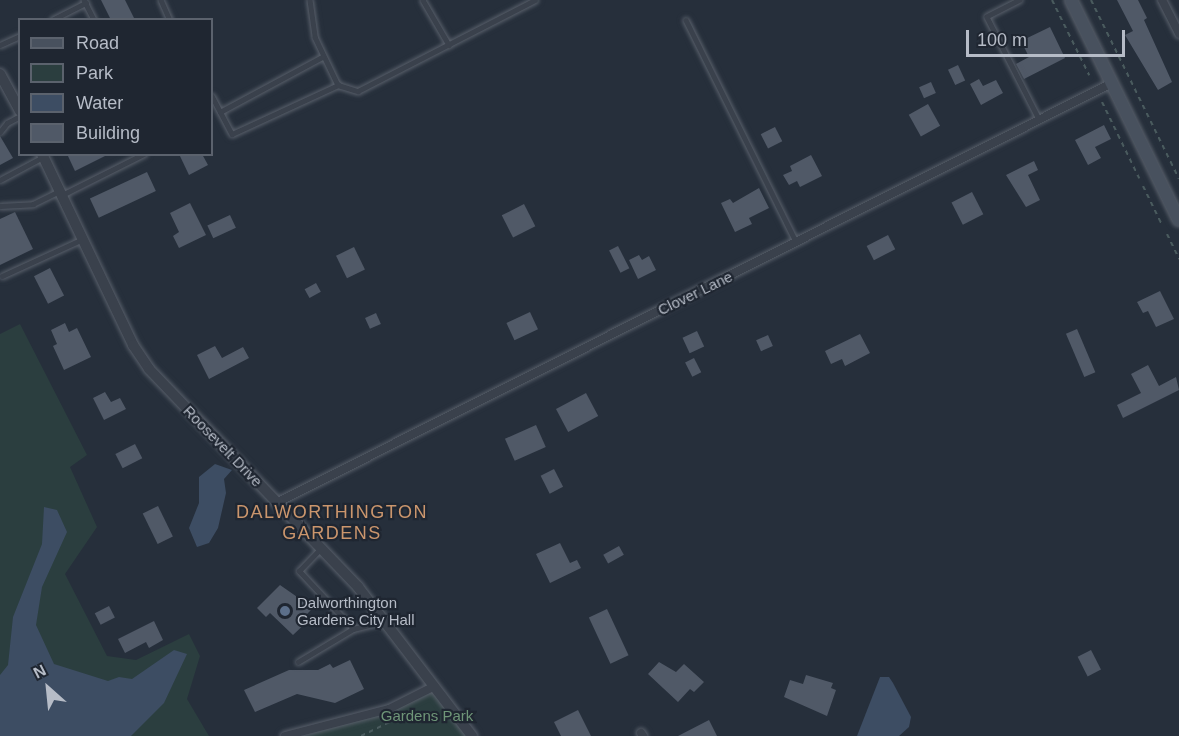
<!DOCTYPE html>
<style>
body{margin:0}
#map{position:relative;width:1179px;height:736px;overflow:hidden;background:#262f3b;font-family:Helvetica,sans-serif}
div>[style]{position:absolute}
.green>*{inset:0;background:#2b3e3f}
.water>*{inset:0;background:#3d4d63}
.building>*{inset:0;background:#505967;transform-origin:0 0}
.path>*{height:2px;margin-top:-1px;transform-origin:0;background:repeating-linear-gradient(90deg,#4a5b5e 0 4.5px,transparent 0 9px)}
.roads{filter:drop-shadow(0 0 2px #585f6a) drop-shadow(0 0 2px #585f6a)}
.service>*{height:4.5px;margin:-2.25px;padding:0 2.25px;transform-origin:2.25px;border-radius:2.25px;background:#3a414c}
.minor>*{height:8px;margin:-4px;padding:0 4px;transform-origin:4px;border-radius:4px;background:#3a414c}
.tertiary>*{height:10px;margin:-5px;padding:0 5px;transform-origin:5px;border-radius:5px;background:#3a414c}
.secondary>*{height:12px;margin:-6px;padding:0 6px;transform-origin:6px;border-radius:6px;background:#48515e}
.dots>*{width:16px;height:16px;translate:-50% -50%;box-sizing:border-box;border:3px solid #1f2631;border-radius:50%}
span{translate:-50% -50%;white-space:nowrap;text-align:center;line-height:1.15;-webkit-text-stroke:4.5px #1f2631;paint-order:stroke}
.street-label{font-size:15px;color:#b6bcc7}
.poi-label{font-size:15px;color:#b6bcc7}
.left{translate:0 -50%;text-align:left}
.park-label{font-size:15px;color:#6f9678}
.quarter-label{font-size:18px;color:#cb966d;letter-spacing:1.5px}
.legend{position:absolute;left:18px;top:18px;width:195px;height:138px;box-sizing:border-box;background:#1f2631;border:2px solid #5b626d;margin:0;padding:8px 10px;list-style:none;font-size:18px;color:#b6bcc7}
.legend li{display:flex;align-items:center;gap:12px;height:30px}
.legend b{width:30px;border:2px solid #5b626d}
.north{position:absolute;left:18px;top:658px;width:60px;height:60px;-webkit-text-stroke:4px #1f2631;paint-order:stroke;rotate:333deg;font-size:16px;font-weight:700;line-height:24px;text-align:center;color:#b6bcc7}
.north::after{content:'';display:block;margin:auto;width:21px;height:27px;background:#b6bcc7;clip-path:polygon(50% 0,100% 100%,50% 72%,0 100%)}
.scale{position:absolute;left:966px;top:30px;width:159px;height:27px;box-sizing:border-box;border:3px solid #b6bcc7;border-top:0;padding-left:8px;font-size:18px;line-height:21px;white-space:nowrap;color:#b6bcc7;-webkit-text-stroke:4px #1f2631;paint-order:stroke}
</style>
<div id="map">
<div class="green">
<i style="clip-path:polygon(20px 324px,87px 455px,70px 467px,97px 527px,65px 574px,107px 656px,136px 660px,189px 634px,200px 656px,187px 699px,209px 736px,0 736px,0 334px)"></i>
<i style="clip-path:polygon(434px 691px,468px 736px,304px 736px,392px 711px)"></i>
</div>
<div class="water">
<i style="clip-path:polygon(215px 464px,232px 470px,224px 479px,226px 493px,218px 528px,209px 543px,197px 547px,189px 528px,199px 503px,199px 477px)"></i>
<i style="clip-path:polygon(44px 507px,57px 510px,67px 532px,42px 587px,36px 625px,54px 664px,108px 681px,119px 677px,132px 679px,174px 650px,187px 654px,164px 703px,131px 736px,0 736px,0 675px,8px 665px,13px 617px,42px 544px)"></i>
<i style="clip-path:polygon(880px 677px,889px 677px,893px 683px,911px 717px,909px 727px,899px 736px,857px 736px)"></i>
</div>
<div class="building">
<i style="clip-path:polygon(101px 0,125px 0,135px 20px,111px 20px)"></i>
<i style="clip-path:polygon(1117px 0,1138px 0,1147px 18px,1144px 20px,1172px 82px,1158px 90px,1125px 35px,1133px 31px)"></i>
<i style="clip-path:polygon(1050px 27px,1065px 58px,1024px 79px,1016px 64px,1029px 57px,1021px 41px)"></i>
<i style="left:958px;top:65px;width:17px;height:11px;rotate:65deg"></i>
<i style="clip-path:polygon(979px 79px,983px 86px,996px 80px,1003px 93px,981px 105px,970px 84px)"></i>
<i style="left:931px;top:82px;width:12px;height:13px;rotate:66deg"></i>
<i style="left:928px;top:104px;width:25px;height:22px;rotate:61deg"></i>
<i style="clip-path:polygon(1104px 125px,1111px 139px,1095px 147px,1101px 158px,1088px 165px,1075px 140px)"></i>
<i style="left:775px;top:127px;width:16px;height:16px;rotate:63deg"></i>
<i style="clip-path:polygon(0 136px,13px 158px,0 165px)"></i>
<i style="clip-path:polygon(67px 154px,109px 154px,75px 171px)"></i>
<i style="clip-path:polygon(179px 154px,202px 154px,208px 165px,189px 175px)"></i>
<i style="clip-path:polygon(811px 155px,822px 176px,800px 187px,797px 181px,789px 185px,783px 175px,792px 171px,790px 166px)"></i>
<i style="clip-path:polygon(1034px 161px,1038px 170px,1028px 175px,1040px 200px,1026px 207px,1006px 175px)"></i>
<i style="left:147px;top:172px;width:21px;height:63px;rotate:65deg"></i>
<i style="clip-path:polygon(759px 188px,769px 208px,749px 218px,752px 224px,735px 232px,721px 203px,730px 199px,733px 203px)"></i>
<i style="left:972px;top:192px;width:25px;height:23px;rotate:63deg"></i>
<i style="clip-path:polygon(190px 203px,206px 235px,179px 248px,173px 236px,179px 232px,170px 213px)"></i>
<i style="left:524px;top:204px;width:25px;height:25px;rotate:63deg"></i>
<i style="clip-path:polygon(15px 212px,33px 249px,0 265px,0 219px)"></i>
<i style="left:230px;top:215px;width:14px;height:25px;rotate:65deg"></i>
<i style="left:888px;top:235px;width:16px;height:24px;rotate:63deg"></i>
<i style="left:618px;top:246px;width:25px;height:10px;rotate:63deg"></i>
<i style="left:354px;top:247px;width:25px;height:20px;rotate:64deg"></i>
<i style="clip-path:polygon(639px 255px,642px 260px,649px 256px,656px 270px,638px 279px,629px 260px)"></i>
<i style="left:50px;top:268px;width:31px;height:18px;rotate:63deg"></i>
<i style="left:316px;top:283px;width:10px;height:13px;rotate:61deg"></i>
<i style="clip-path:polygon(1160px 291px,1174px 319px,1156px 327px,1148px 311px,1143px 313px,1137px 302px)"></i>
<i style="left:530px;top:312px;width:19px;height:26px;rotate:65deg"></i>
<i style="left:376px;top:313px;width:12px;height:12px;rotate:66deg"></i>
<i style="clip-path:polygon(65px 323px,69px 332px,77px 328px,91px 357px,64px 370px,53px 346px,57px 344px,51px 330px)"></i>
<i style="left:1077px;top:329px;width:47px;height:12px;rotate:67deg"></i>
<i style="left:697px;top:331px;width:17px;height:16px;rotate:65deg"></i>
<i style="clip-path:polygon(860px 334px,870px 353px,845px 366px,842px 359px,831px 364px,825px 351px)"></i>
<i style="left:768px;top:335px;width:12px;height:13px;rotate:66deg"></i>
<i style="clip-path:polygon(215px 346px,222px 358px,243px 347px,249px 358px,209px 379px,197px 355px)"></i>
<i style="left:694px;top:358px;width:16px;height:10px;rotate:63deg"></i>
<i style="clip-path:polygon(1148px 365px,1159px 386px,1176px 377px,1179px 390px,1123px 418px,1117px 405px,1141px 393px,1131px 374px)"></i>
<i style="clip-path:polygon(105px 392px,111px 402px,120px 398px,126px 409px,104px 420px,93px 398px)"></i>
<i style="left:586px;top:393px;width:26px;height:34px;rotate:62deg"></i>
<i style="left:536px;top:425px;width:24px;height:34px;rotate:66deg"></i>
<i style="left:135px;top:444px;width:16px;height:22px;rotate:63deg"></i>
<i style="left:554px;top:469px;width:20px;height:15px;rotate:63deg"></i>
<i style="left:158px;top:506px;width:34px;height:17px;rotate:64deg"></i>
<i style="clip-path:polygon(560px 543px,570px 563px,577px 560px,581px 568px,550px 583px,536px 554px)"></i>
<i style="left:619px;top:546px;width:10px;height:18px;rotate:61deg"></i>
<i style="clip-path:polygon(280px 585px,313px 608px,306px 615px,310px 619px,293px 635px,270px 613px,266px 617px,257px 608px)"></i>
<i style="left:109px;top:606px;width:13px;height:16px;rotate:63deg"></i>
<i style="left:607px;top:609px;width:51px;height:20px;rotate:65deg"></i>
<i style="clip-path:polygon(154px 621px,163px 640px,149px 648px,146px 642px,125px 653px,118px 639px)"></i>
<i style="left:1091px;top:650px;width:22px;height:15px;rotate:63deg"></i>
<i style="clip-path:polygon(350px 660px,364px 689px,335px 703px,297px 694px,255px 712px,244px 690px,289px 670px,318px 670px,330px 664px,333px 668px)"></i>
<i style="clip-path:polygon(659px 662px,676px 672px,684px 664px,704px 682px,694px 692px,690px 689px,678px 702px,648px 674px)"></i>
<i style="clip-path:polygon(806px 675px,833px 683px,831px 688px,836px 690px,827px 716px,784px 697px,790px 680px,803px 684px)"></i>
<i style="clip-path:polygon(578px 710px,591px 736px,561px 736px,554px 722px)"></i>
<i style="clip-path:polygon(709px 720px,717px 736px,678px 736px)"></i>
</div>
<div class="path">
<i style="left:1052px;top:0;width:84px;rotate:63.7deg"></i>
<i style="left:1091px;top:0;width:199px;rotate:63.8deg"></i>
<i style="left:1102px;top:102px;width:85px;rotate:64deg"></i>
<i style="left:1143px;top:186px;width:43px;rotate:64deg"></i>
<i style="left:1167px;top:234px;width:28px;rotate:64deg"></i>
<i style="left:361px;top:736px;width:34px;rotate:-26deg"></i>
<i style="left:392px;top:721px;width:5px;rotate:-90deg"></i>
</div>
<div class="roads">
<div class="service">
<i style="left:84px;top:0;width:22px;rotate:63deg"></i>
<i style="left:161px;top:0;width:22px;rotate:66deg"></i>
<i style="left:310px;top:0;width:37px;rotate:82deg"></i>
<i style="left:315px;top:37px;width:53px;rotate:64.4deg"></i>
<i style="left:423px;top:0;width:52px;rotate:60deg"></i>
<i style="left:1020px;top:0;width:37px;rotate:153deg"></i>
<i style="left:987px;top:17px;width:114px;rotate:63deg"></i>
<i style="left:52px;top:20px;width:38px;rotate:-27deg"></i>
<i style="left:686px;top:20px;width:248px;rotate:63.6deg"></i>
<i style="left:0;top:45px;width:22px;rotate:-24deg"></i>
<i style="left:212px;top:96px;width:43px;rotate:62.2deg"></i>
<i style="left:232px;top:134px;width:117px;rotate:-24.8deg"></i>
<i style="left:338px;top:85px;width:21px;rotate:17deg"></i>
<i style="left:358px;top:91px;width:199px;rotate:-27.2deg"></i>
<i style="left:220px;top:112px;width:116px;rotate:-28.3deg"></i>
<i style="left:0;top:132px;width:11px;rotate:-52deg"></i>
<i style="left:7px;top:123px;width:15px;rotate:-28deg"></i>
<i style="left:0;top:180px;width:49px;rotate:-28.1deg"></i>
<i style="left:62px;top:195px;width:92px;rotate:-26.6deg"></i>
<i style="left:0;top:206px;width:33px;rotate:-3deg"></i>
<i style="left:33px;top:204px;width:30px;rotate:-26deg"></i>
<i style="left:2px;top:276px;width:89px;rotate:-24.6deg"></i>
<i style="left:353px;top:629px;width:30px;rotate:-14deg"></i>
<i style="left:298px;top:662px;width:64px;rotate:-31deg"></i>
<i style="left:353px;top:629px;width:79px;rotate:-133deg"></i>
<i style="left:299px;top:571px;width:32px;rotate:-46deg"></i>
</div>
<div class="minor">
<i style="left:1162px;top:0;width:38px;rotate:63deg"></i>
<i style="left:278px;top:502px;width:933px;rotate:-26.67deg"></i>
<i style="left:641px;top:733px;width:4px;rotate:56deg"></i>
<i style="left:285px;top:736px;width:107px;rotate:-14.6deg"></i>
<i style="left:389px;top:709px;width:51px;rotate:-26.6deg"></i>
</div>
<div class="tertiary">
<i style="left:0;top:74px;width:42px;rotate:61.6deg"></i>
<i style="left:42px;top:154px;width:212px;rotate:64.5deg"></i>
<i style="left:133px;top:345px;width:29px;rotate:56deg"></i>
<i style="left:149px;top:369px;width:302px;rotate:46.2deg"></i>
<i style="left:358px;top:587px;width:188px;rotate:52.6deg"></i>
</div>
<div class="secondary">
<i style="left:1071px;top:0;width:245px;rotate:63.9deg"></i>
</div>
</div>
<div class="dots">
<i style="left:285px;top:611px;background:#5c6f8a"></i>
</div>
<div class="street-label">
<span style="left:695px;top:293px;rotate:-26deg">Clover Lane</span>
<span style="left:223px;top:446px;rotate:46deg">Roosevelt Drive</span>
</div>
<div class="poi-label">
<span class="left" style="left:297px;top:611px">Dalworthington<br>Gardens City Hall</span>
</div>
<div class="park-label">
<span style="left:427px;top:716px">Gardens Park</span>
</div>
<div class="quarter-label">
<span style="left:332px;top:523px">DALWORTHINGTON<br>GARDENS</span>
</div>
<ul class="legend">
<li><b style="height:8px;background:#48515e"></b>Road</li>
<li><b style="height:16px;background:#2b3e3f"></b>Park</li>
<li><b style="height:16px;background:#3d4d63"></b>Water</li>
<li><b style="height:16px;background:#505967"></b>Building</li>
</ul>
<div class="north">N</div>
<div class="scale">100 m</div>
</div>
